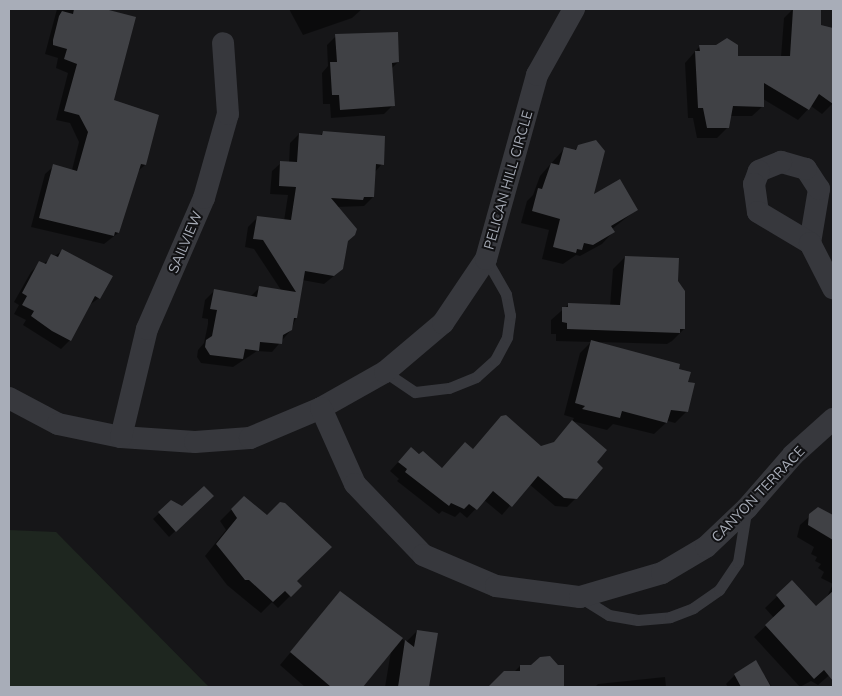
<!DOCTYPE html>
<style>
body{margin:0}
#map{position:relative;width:842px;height:696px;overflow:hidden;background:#161618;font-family:Mulish,sans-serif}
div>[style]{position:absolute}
.green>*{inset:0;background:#1e261f}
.shadow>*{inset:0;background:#0007}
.building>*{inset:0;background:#404145}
.lane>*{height:11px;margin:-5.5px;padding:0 5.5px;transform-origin:5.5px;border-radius:5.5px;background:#37383d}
.street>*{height:22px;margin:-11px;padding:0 11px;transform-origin:11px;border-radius:11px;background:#37383d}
span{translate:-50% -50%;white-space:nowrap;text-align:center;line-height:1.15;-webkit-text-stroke:4px #111113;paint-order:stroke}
.street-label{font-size:14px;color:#a8adb8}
.frame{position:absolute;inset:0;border:10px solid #a8adb8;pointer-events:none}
</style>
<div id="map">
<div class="green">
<i style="clip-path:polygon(9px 530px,56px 532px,209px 687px,9px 687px)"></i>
</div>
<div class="shadow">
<i style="clip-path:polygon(57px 9px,105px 9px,113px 101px,145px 165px,137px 172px,118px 233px,104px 244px,31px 227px,45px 174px,54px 166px,72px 170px,79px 142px,70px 123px,56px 120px,68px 73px,56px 68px,58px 58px,45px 54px)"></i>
<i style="clip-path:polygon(289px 9px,362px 9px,352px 18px,303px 35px)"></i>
<i style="clip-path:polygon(793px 9px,820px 9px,819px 26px,833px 30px,833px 103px,822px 114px,811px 106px,798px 120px,763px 99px,763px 106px,752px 116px,730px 116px,727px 128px,717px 138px,697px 138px,693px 118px,688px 118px,685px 63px,700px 46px,736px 57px,781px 57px,784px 18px)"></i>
<i style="clip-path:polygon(336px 36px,398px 62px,392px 68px,393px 105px,384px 114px,331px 118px,330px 104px,323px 104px,322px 73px,328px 66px,327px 45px)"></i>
<i style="clip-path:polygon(323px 132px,382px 164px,374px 173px,373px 197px,364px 206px,337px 207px,346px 243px,340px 271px,324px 284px,302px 280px,296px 318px,291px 330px,272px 352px,257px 351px,233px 367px,201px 363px,197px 357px,198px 350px,204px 343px,208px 324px,208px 319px,202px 318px,205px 300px,214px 291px,251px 296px,260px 287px,281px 290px,254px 249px,245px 247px,248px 227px,257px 218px,284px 221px,288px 195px,270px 194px,272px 171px,281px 163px,289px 163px,290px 143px,299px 134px,320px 136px)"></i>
<i style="clip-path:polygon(578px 146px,592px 196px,636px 210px,612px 229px,613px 232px,602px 244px,580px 256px,576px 255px,563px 264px,542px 259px,549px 230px,521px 223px,527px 201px,533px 195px,540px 176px,564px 149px,574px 151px)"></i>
<i style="clip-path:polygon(62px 251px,99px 298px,88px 306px,70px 340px,61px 349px,23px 325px,26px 320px,14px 314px,19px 305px,14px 302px,31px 272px,40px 263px,43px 264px)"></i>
<i style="clip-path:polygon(625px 257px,677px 281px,684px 329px,672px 341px,667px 344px,599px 342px,677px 370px,687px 383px,687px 411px,675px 423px,668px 421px,654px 434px,613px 424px,607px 430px,572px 421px,574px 418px,564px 415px,580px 353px,591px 342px,556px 341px,556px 334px,551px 334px,551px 320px,569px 304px,610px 306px,613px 269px)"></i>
<i style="clip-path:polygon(411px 448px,442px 469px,472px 450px,541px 448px,595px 462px,576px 498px,567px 507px,555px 506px,529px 484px,502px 515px,484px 500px,467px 518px,460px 512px,455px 517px,442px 511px,439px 514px,397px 481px,399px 479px,390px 471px)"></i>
<i style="clip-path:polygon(212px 496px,169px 537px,153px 519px,171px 502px,182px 508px)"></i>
<i style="clip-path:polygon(244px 497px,300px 586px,278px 608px,272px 602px,261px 613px,227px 585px,205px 556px,226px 530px,220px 521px)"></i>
<i style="clip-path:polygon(818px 509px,833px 517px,833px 584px,821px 578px,824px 572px,818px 568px,821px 564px,815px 561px,817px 557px,811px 554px,814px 547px,797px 537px,800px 525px)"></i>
<i style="clip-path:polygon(792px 582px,816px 608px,826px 599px,833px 584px,833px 672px,818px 685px,811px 681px,800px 687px,754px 637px,774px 618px,765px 608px)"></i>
<i style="clip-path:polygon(340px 593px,406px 642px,417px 631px,437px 634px,427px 687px,385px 687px,391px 651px,362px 687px,305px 687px,280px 665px)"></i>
<i style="clip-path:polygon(756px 662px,772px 687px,728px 687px,726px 684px,735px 675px)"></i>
<i style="clip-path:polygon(520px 666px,563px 666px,563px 687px,489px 687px,505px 672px,514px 672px)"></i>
<i style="clip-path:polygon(665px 677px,666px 687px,595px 687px,598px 684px)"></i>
</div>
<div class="building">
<i style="clip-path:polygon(74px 9px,105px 9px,136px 17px,114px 100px,159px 115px,146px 165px,141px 164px,119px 233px,115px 232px,114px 236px,39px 218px,53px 164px,77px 171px,88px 132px,79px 115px,64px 111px,77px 64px,64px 59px,67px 49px,53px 45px,53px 40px,59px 16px,62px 11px,73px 14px)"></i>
<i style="clip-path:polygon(793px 9px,821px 9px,821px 25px,833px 28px,833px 104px,819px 94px,809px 110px,764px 83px,764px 107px,733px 106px,729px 128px,707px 128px,703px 108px,698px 108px,695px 51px,700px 51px,699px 45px,716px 45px,727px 38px,738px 45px,738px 56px,790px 56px)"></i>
<i style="clip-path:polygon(398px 32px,399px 62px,392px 63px,395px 106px,340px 110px,339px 95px,332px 95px,330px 62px,337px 62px,335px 34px)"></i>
<i style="clip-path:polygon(323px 131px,385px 136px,384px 165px,376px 164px,374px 197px,364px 197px,363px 200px,331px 198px,357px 229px,355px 235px,348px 241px,343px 269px,334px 276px,305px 271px,297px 318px,294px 318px,292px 330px,283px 335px,282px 344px,260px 342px,259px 351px,245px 349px,243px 359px,210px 355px,205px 347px,206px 340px,212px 336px,216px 315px,217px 310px,210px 309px,214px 289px,257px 297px,259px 286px,296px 292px,263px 240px,253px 239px,257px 216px,291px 220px,296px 187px,279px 186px,280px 161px,297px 162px,299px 133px,322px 135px)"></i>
<i style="clip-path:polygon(596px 140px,605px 151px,594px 194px,620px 179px,638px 210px,611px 226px,615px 232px,593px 245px,584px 243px,582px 250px,577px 249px,576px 253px,553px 247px,560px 219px,532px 211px,538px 188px,542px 189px,551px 163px,559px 165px,564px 147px,576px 150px,578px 145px)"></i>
<i style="clip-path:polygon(62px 249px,113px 276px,100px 299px,95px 296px,71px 341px,52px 331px,31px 316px,34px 311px,22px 305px,27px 296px,22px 293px,39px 261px,46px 264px,51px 254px,58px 257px)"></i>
<i style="clip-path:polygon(625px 256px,679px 258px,678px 281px,685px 291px,685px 329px,680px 329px,680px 333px,567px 329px,567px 323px,562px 322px,562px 307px,568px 307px,568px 303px,620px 305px)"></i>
<i style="clip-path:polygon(591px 340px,680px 364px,679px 369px,691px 372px,688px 382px,695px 383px,688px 412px,671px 410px,667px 423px,622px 411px,620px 418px,582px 409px,585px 406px,575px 403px)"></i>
<i style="clip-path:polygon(506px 415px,541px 446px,554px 442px,572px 420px,607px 450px,597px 462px,603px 468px,577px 499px,564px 498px,538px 476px,512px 507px,493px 491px,477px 510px,469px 504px,464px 509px,451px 503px,449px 506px,405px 472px,407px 469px,398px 462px,411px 447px,419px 454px,423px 451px,442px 468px,465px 442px,473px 449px,501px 416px)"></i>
<i style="clip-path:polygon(204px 486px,214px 496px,176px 532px,158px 512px,171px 500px,182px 506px)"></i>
<i style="clip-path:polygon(244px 496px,267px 515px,280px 502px,285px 503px,332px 547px,297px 581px,302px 586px,291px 597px,285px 591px,273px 602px,249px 580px,245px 580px,216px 544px,237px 518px,231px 509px)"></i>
<i style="clip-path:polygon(818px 507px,833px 515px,833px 540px,808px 525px,809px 514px)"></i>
<i style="clip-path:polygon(792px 580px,816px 606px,833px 591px,833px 681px,824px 670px,814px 679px,765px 625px,785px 606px,776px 595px)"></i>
<i style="clip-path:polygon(340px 591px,403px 638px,363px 687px,331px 687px,290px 652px)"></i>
<i style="clip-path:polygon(417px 630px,438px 633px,429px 687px,398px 687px,405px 640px,414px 647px)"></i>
<i style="clip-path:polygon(550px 656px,558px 665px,564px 665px,564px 687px,488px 687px,504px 671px,520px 671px,520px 665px,531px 665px,540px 657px)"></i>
<i style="clip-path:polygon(756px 660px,771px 687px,741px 687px,734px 674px)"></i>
</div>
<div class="lane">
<i style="left:385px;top:372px;width:36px;rotate:34deg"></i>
<i style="left:415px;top:392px;width:34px;rotate:-7deg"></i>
<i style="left:449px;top:388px;width:29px;rotate:-22deg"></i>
<i style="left:476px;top:377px;width:25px;rotate:-42deg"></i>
<i style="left:495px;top:360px;width:26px;rotate:-62deg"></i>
<i style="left:507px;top:337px;width:22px;rotate:-82deg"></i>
<i style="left:510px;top:315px;width:21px;rotate:-101deg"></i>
<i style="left:506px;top:294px;width:40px;rotate:-119.7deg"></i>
<i style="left:580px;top:597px;width:34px;rotate:32deg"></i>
<i style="left:609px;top:615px;width:29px;rotate:10deg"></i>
<i style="left:638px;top:620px;width:32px;rotate:-5deg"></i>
<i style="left:670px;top:617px;width:25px;rotate:-21deg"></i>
<i style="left:693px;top:608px;width:32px;rotate:-35deg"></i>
<i style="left:719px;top:590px;width:34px;rotate:-56deg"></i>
<i style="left:738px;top:562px;width:51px;rotate:-80.9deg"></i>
</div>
<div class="street">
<i style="left:810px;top:243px;width:55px;rotate:-80.5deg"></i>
<i style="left:819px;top:189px;width:24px;rotate:-123deg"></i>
<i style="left:806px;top:169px;width:26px;rotate:-164deg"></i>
<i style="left:781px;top:162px;width:24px;rotate:158deg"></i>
<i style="left:759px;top:171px;width:14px;rotate:111deg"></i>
<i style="left:754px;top:184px;width:28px;rotate:82deg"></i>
<i style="left:758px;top:212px;width:61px;rotate:30.8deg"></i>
<i style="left:810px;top:243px;width:51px;rotate:62.9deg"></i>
<i style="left:9px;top:398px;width:55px;rotate:28deg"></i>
<i style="left:58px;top:424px;width:64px;rotate:11.7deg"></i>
<i style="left:121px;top:437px;width:74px;rotate:3.9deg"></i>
<i style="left:195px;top:442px;width:55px;rotate:-4.2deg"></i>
<i style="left:250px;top:438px;width:77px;rotate:-22.9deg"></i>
<i style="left:321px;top:408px;width:73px;rotate:-29.4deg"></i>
<i style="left:385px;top:372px;width:76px;rotate:-40.2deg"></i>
<i style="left:443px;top:323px;width:77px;rotate:-56.1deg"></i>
<i style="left:486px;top:259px;width:191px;rotate:-74.5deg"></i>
<i style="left:537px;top:75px;width:76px;rotate:-60.7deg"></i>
<i style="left:321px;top:408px;width:83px;rotate:65.9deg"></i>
<i style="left:355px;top:484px;width:98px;rotate:46.2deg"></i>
<i style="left:423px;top:555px;width:79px;rotate:23deg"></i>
<i style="left:496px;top:586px;width:85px;rotate:7.5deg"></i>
<i style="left:580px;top:597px;width:85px;rotate:-16.3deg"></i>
<i style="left:662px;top:573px;width:51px;rotate:-30.6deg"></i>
<i style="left:706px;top:547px;width:57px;rotate:-43.6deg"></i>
<i style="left:747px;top:508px;width:70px;rotate:-49deg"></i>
<i style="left:793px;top:455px;width:54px;rotate:-42deg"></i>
<i style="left:121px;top:437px;width:111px;rotate:-76.5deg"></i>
<i style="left:147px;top:329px;width:143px;rotate:-66.5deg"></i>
<i style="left:204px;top:198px;width:87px;rotate:-74.1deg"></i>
<i style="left:228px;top:114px;width:71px;rotate:-94deg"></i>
</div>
<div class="street-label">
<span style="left:508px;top:180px;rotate:-74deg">PELICAN HILL CIRCLE</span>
<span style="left:185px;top:242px;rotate:-67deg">SAILVIEW</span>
<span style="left:758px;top:494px;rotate:-46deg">CANYON TERRACE</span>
</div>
<div class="frame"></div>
</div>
